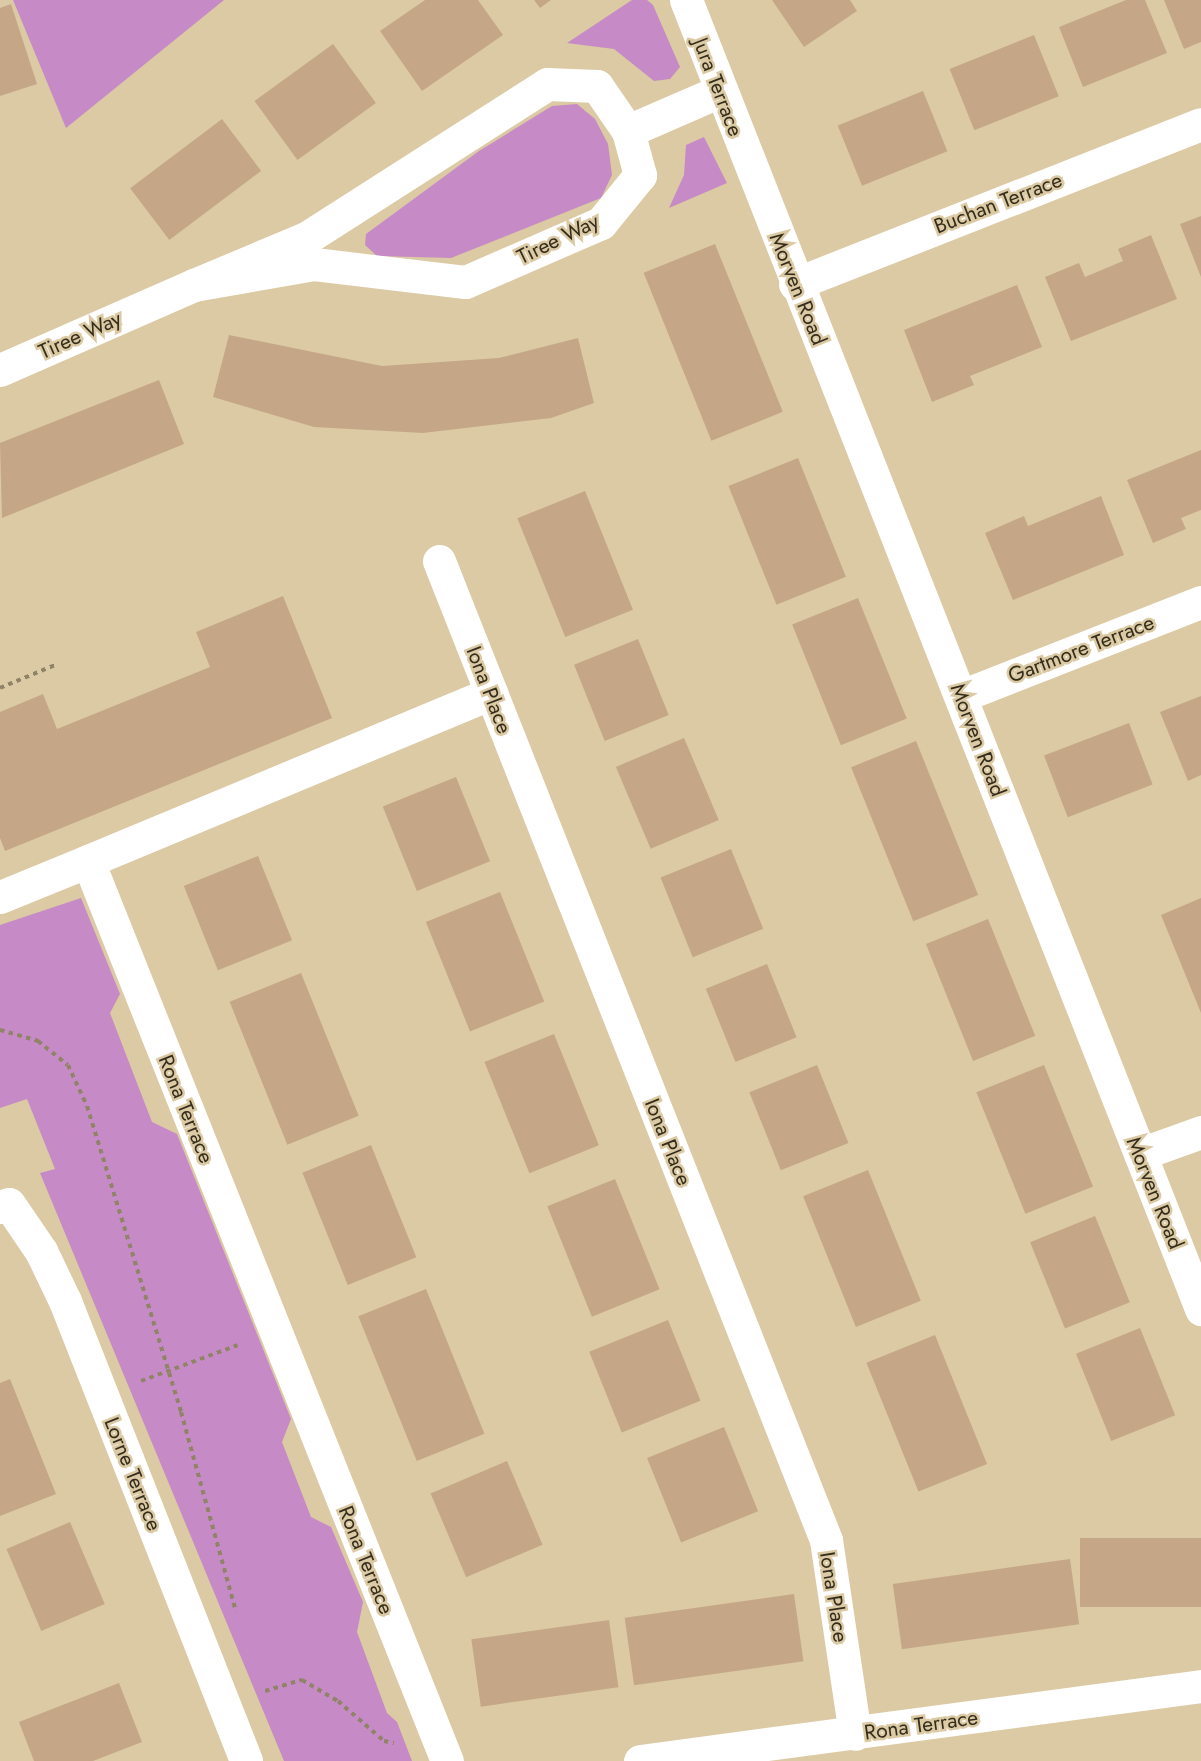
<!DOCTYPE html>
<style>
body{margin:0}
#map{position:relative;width:1201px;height:1761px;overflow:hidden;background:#dbcaa3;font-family:Jost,sans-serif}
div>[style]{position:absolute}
.green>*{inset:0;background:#c68ac6}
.building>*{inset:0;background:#c5a788;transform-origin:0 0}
.path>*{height:4px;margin-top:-2px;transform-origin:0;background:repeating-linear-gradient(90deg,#908367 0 4.5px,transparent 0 9px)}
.street>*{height:33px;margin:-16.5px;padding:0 16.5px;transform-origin:16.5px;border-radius:16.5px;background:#fff}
span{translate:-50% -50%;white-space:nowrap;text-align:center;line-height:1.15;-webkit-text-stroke:5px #dbcaa3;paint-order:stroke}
.street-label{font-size:21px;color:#342d1d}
</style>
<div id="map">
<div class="green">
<i style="clip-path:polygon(13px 0,224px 0,66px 128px)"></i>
<i style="clip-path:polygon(632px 0,647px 0,653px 5px,680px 67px,670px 79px,654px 81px,614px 49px,567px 43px)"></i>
<i style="clip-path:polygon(577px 104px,595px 119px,608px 144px,612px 175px,601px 198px,451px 258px,377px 256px,365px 245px,366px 234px,479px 151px,552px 106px)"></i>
<i style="clip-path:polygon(704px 137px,727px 183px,669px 208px,684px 175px,686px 145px)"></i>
<i style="clip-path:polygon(81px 898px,120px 994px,110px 1013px,152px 1122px,177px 1134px,291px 1419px,282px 1442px,311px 1517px,331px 1527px,363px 1602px,357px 1632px,387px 1713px,397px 1722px,412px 1761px,284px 1761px,40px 1173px,55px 1169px,27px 1099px,0 1108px,0 925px)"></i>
</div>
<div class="building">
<i style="clip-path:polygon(425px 0,478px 0,503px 35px,422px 91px,380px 31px)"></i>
<i style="clip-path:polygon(534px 0,551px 0,540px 8px)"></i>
<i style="clip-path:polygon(772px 0,850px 0,857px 11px,804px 47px)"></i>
<i style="clip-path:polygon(1126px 0,1145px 0,1167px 53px,1083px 87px,1059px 27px)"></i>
<i style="clip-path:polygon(1164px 0,1201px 0,1201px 42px,1184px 49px)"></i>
<i style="clip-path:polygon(11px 4px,37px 84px,0 96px,0 8px)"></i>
<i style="left:1034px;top:35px;width:66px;height:91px;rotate:68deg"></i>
<i style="left:333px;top:44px;width:73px;height:97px;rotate:54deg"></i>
<i style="left:923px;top:91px;width:65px;height:92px;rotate:68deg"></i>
<i style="left:222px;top:119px;width:65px;height:115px;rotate:53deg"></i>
<i style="clip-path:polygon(1201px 216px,1201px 277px,1180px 224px)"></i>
<i style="clip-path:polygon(1151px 235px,1177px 299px,1071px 341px,1045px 277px,1079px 263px,1085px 277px,1123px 261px,1118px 249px)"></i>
<i style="left:715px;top:244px;width:181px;height:77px;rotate:68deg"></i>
<i style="clip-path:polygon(1017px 285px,1042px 347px,970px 376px,974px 385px,932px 402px,904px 330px)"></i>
<i style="clip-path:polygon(229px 335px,382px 366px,499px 358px,578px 338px,594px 403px,551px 418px,423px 433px,314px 427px,213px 397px)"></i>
<i style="clip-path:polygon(159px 380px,184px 444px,2px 518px,0 443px)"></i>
<i style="clip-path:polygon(1201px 450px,1201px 510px,1181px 518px,1186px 529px,1153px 543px,1127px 480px)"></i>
<i style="left:798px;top:458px;width:128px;height:75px;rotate:68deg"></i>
<i style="left:585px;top:491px;width:128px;height:73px;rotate:68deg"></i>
<i style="clip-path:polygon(1101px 496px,1124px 555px,1013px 600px,985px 533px,1024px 516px,1028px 526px)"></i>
<i style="clip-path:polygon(283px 596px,332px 718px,5px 851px,0 838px,0 712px,43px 694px,57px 729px,210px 667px,196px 632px)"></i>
<i style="left:858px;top:598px;width:130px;height:71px;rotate:68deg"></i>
<i style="left:638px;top:639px;width:82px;height:69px;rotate:68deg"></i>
<i style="clip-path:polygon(1201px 696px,1201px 775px,1188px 781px,1160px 712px)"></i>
<i style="left:1129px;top:723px;width:66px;height:91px;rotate:69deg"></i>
<i style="left:684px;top:738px;width:89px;height:74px;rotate:67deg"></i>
<i style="left:916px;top:741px;width:166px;height:70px;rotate:68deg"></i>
<i style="left:456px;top:777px;width:91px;height:79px;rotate:68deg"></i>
<i style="left:731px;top:849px;width:86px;height:76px;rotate:68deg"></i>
<i style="left:258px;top:856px;width:91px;height:80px;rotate:68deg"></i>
<i style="left:500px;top:892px;width:118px;height:80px;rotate:68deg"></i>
<i style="clip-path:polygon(1201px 898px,1201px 1013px,1161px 915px)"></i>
<i style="left:988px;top:919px;width:126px;height:67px;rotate:68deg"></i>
<i style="left:767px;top:964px;width:79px;height:66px;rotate:68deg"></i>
<i style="left:301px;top:973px;width:154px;height:77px;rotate:68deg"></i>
<i style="left:554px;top:1034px;width:120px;height:75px;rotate:68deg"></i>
<i style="left:817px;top:1065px;width:84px;height:73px;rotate:68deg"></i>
<i style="left:1044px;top:1065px;width:131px;height:73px;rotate:68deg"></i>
<i style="left:371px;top:1145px;width:121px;height:74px;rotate:68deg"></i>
<i style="left:868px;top:1170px;width:141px;height:70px;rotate:68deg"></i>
<i style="left:615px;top:1179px;width:119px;height:73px;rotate:68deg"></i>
<i style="left:1095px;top:1216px;width:93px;height:70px;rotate:68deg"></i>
<i style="left:426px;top:1289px;width:156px;height:73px;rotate:68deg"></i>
<i style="left:668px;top:1320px;width:87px;height:85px;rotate:68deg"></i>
<i style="left:1140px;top:1328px;width:94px;height:69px;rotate:68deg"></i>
<i style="left:935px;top:1335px;width:139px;height:74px;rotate:68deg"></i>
<i style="clip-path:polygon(10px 1379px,56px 1494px,0 1516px,0 1383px)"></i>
<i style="left:724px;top:1427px;width:91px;height:83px;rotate:68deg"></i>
<i style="left:507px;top:1461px;width:91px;height:83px;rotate:67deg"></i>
<i style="left:70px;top:1522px;width:89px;height:69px;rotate:67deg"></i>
<i style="left:1201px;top:1538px;width:69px;height:121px;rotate:90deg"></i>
<i style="left:1070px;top:1559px;width:66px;height:179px;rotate:82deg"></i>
<i style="left:794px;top:1594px;width:68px;height:171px;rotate:82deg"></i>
<i style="left:609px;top:1620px;width:68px;height:139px;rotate:82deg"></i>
<i style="clip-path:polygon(119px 1683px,142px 1742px,93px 1761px,34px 1761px,19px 1722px)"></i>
</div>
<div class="path">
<i style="left:0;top:688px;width:60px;rotate:-22.7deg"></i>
<i style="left:0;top:1030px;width:40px;rotate:16deg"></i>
<i style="left:38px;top:1041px;width:38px;rotate:39deg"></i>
<i style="left:68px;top:1065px;width:45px;rotate:65.1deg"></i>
<i style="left:87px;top:1106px;width:320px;rotate:72.9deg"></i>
<i style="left:181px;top:1412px;width:207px;rotate:74.6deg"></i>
<i style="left:141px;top:1381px;width:103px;rotate:-20.4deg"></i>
<i style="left:265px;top:1691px;width:39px;rotate:-17deg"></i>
<i style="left:302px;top:1680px;width:42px;rotate:30.3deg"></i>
<i style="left:338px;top:1701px;width:61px;rotate:41deg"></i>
<i style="left:384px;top:1741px;width:10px;rotate:11deg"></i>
</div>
<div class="street">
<i style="left:686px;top:0;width:1407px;rotate:68.52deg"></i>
<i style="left:628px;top:131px;width:100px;rotate:-23.5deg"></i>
<i style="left:795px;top:284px;width:436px;rotate:-21.5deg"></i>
<i style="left:0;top:370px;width:212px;rotate:-23.7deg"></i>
<i style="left:194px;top:285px;width:124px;rotate:-22.8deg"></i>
<i style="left:308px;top:237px;width:284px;rotate:-32.6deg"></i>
<i style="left:547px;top:84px;width:50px;rotate:2.3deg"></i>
<i style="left:597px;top:86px;width:55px;rotate:55.4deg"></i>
<i style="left:628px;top:131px;width:46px;rotate:74.7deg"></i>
<i style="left:640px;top:175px;width:62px;rotate:129.1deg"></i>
<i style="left:601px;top:223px;width:148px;rotate:156.5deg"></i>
<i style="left:465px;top:282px;width:152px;rotate:-173.2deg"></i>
<i style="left:314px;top:264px;width:122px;rotate:170.1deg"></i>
<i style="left:439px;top:561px;width:1053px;rotate:68.43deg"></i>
<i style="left:826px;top:1540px;width:196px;rotate:81.5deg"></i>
<i style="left:961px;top:696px;width:258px;rotate:-21.4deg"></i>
<i style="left:0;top:897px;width:95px;rotate:-22.2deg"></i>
<i style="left:1140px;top:1154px;width:65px;rotate:-19.8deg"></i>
<i style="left:0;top:1207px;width:9px;rotate:-18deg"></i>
<i style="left:9px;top:1204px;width:57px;rotate:55.8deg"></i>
<i style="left:41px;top:1251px;width:55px;rotate:64.4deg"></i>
<i style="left:65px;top:1301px;width:494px;rotate:68.5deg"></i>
<i style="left:447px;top:1761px;width:969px;rotate:-111.75deg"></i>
<i style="left:88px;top:861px;width:437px;rotate:-22.6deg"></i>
<i style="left:640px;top:1761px;width:566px;rotate:-7.61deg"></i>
</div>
<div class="street-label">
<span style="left:718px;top:87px;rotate:69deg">Jura Terrace</span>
<span style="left:998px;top:203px;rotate:-21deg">Buchan Terrace</span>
<span style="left:558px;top:239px;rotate:-26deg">Tiree Way</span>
<span style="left:798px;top:289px;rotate:68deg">Morven Road</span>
<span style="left:80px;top:335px;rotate:-24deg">Tiree Way</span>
<span style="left:1081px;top:649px;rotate:-21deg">Gartmore Terrace</span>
<span style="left:489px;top:690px;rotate:69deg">Iona Place</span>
<span style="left:978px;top:740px;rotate:69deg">Morven Road</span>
<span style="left:186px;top:1109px;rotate:68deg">Rona Terrace</span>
<span style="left:668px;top:1142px;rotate:68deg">Iona Place</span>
<span style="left:1155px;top:1193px;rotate:68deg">Morven Road</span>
<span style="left:133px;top:1474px;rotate:68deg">Lorne Terrace</span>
<span style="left:366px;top:1560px;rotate:68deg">Rona Terrace</span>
<span style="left:834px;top:1597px;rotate:81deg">Iona Place</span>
<span style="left:921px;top:1725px;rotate:-8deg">Rona Terrace</span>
</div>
</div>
